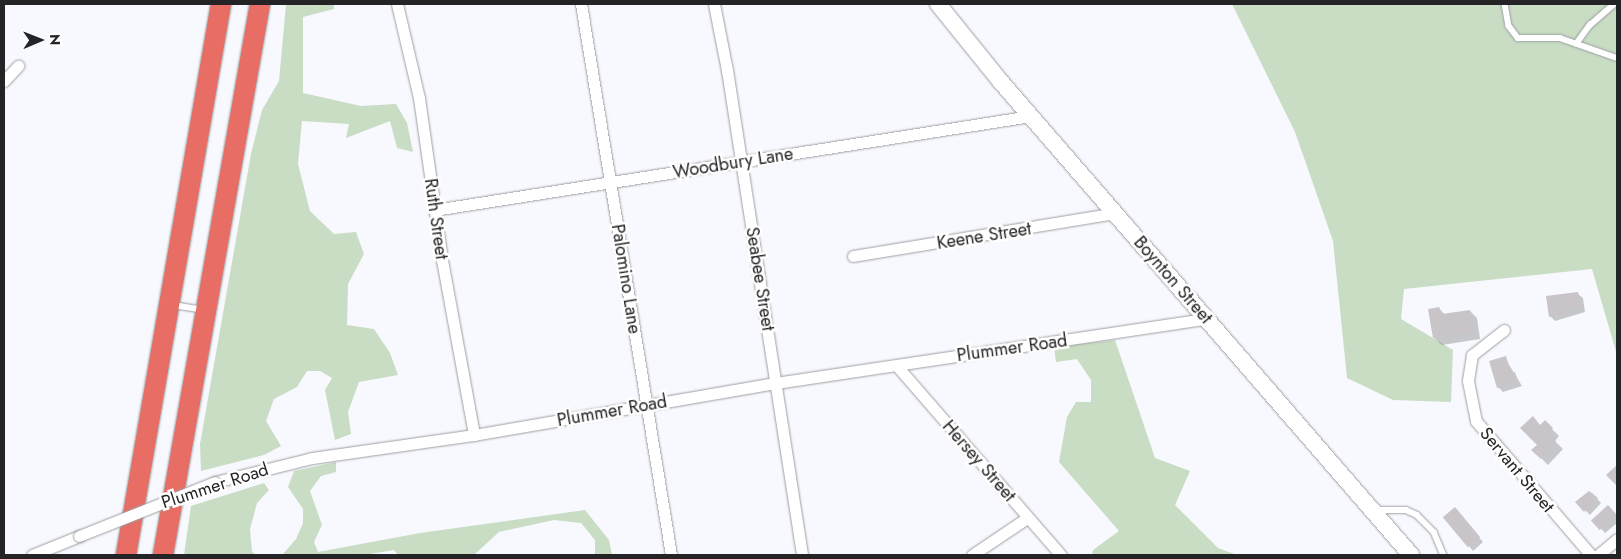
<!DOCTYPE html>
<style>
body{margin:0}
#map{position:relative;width:1621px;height:559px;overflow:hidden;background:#f8f9fe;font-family:Jost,sans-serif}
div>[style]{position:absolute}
.green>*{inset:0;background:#c8ddc3}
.shadow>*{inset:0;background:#0003}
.building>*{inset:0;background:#c8c4c7;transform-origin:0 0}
.roads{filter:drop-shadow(0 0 1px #9d9ea2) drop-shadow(0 0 1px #9d9ea2)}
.lane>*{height:5.5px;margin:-2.75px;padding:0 2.75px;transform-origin:2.75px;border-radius:2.75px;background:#fff}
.street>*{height:11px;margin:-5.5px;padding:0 5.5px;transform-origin:5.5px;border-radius:5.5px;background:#fff}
.secondary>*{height:16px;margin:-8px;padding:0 8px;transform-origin:8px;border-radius:8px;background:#fff}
.highway>*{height:20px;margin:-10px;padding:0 10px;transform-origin:10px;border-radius:10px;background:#e86d64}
.bridges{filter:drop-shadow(0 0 1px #9d9ea2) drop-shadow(0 0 1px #9d9ea2)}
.street-bridge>*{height:11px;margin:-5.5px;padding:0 5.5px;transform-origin:5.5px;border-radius:5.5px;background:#fff}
span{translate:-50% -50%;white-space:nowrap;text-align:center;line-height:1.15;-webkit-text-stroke:5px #fff;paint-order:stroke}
.street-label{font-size:18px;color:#242426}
.frame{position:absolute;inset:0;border:5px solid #242426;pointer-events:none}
.north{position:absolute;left:15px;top:15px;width:50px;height:50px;-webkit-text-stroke:4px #fff;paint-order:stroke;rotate:89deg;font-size:14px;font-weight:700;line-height:20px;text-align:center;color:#242426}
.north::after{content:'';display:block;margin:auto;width:18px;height:22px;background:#242426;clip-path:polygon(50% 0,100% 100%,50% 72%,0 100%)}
</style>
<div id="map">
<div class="green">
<i style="clip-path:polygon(286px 4px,334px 4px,334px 9px,303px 17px,303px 93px,361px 106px,396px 104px,407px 123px,413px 152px,397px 148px,390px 121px,346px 138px,349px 124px,302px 121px,298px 164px,310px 211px,334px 234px,356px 232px,364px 254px,348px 284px,347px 325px,374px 329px,390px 353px,398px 375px,359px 382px,348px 412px,351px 434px,335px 440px,325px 390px,332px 378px,320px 371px,307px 371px,297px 387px,274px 399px,266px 421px,281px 446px,264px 455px,201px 471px,200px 444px,251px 154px,262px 110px,279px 81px)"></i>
<i style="clip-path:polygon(1232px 4px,1617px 4px,1617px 355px,1592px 269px,1404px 289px,1401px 319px,1453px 350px,1451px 402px,1393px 400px,1347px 378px,1333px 241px,1295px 132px)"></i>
<i style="clip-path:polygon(1115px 340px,1155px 458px,1190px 471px,1175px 505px,1218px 548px,1237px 555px,1092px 555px,1093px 550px,1119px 531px,1059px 462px,1067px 417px,1076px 402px,1091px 402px,1091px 380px,1077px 359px,1056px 362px,1054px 347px)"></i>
<i style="clip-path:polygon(336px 462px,336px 472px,321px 476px,310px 491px,322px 525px,314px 542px,318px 552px,420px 533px,585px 510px,609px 540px,612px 555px,595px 555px,595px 540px,581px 523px,554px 520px,499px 532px,474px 555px,398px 555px,394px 550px,364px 555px,282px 555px,296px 539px,303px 523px,303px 509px,288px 487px,294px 471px)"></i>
<i style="clip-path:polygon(264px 483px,269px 490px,257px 503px,250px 529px,252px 551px,255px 555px,184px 555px,191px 506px)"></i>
</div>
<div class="shadow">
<i style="clip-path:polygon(1578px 294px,1583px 298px,1585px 312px,1555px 321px,1550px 316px)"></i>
<i style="clip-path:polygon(1439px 308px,1445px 315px,1470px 311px,1477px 318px,1480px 339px,1442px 345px,1434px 338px)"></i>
<i style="clip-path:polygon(1505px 358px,1522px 386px,1503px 392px,1498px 387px)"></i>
<i style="clip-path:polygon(1545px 422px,1559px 436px,1555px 441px,1563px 449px,1548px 465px,1533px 450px,1539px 445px,1541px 426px)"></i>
<i style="clip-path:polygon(1592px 493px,1601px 503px,1590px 515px,1577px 502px,1586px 494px)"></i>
<i style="clip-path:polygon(1608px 506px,1617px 516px,1617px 523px,1605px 533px,1593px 520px)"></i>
<i style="clip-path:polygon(1459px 514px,1483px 542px,1473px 551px,1469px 546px)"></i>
</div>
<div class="building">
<i style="clip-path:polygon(1578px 292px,1581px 307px,1549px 317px,1546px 296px)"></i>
<i style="clip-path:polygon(1439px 307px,1442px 314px,1470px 310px,1474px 332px,1433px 338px,1428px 309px)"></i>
<i style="clip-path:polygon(1506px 356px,1511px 374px,1515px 372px,1518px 381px,1497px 388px,1489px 361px)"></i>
<i style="clip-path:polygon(1533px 416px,1540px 425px,1545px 420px,1553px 428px,1549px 433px,1556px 441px,1541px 459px,1531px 450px,1537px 445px,1520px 428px)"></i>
<i style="clip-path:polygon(1617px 465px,1617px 484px,1616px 485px,1606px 475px)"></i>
<i style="clip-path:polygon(1589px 491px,1598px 498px,1584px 512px,1575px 502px)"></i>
<i style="left:1608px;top:505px;width:13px;height:23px;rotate:48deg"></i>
<i style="left:1455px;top:507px;width:39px;height:16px;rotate:50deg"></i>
</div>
<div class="roads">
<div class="lane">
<i style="left:1505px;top:4px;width:22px;rotate:80deg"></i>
<i style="left:1509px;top:26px;width:15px;rotate:53deg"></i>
<i style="left:1518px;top:38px;width:42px"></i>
<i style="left:1560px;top:38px;width:60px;rotate:19.3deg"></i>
<i style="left:1576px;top:44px;width:24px;rotate:-54deg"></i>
<i style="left:1590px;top:25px;width:32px;rotate:-41deg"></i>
<i style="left:173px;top:305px;width:31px;rotate:9deg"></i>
<i style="left:1375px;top:510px;width:31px"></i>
<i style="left:1406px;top:510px;width:12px;rotate:24deg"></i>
<i style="left:1417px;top:515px;width:24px;rotate:45deg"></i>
<i style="left:1434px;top:532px;width:25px;rotate:67deg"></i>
</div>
<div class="street">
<i style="left:397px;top:4px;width:97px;rotate:76.8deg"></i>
<i style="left:419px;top:98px;width:164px;rotate:81.9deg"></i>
<i style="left:442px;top:260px;width:178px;rotate:79.6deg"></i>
<i style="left:581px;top:4px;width:558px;rotate:80.72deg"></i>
<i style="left:714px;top:4px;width:67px;rotate:78.9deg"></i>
<i style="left:727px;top:70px;width:491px;rotate:81.2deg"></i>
<i style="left:4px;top:81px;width:21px;rotate:-47deg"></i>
<i style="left:434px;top:210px;width:604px;rotate:-8.95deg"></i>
<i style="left:853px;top:256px;width:266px;rotate:-9.3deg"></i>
<i style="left:1504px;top:330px;width:41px;rotate:142deg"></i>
<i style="left:1472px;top:355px;width:26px;rotate:99deg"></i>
<i style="left:1468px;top:381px;width:41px;rotate:78.7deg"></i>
<i style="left:1476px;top:421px;width:177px;rotate:49.4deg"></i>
<i style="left:897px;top:366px;width:250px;rotate:49.1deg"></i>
<i style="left:215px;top:482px;width:100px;rotate:-13.9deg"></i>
<i style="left:312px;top:458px;width:164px;rotate:-8.1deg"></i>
<i style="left:474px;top:435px;width:306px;rotate:-9.8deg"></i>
<i style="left:776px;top:383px;width:435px;rotate:-8.5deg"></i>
<i style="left:32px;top:555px;width:51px;rotate:-22deg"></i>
<i style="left:972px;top:555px;width:66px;rotate:-33.9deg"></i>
<i style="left:1598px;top:555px;width:25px;rotate:-40deg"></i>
</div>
<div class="secondary">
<i style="left:938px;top:4px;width:100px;rotate:51.1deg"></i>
<i style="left:1001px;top:82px;width:626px;rotate:49.08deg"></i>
</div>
<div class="highway">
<i style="left:126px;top:555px;width:559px;rotate:-80.22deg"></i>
<i style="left:163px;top:555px;width:559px;rotate:-80.02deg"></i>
</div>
</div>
<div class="bridges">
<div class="street-bridge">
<i style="left:79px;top:536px;width:146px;rotate:-21.7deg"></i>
</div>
</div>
<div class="street-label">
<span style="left:733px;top:163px;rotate:-9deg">Woodbury Lane</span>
<span style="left:436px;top:219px;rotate:82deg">Ruth Street</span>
<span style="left:984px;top:236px;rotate:-9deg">Keene Street</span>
<span style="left:626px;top:279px;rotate:81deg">Palomino Lane</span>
<span style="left:760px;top:279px;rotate:81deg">Seabee Street</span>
<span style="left:1173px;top:280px;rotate:49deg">Boynton Street</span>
<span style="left:1012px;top:348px;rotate:-8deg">Plummer Road</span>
<span style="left:612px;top:411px;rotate:-10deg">Plummer Road</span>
<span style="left:979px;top:461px;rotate:49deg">Hersey Street</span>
<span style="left:1517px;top:470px;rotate:50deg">Servant Street</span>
<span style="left:215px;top:486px;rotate:-18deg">Plummer Road</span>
</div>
<div class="frame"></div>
<div class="north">N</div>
</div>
